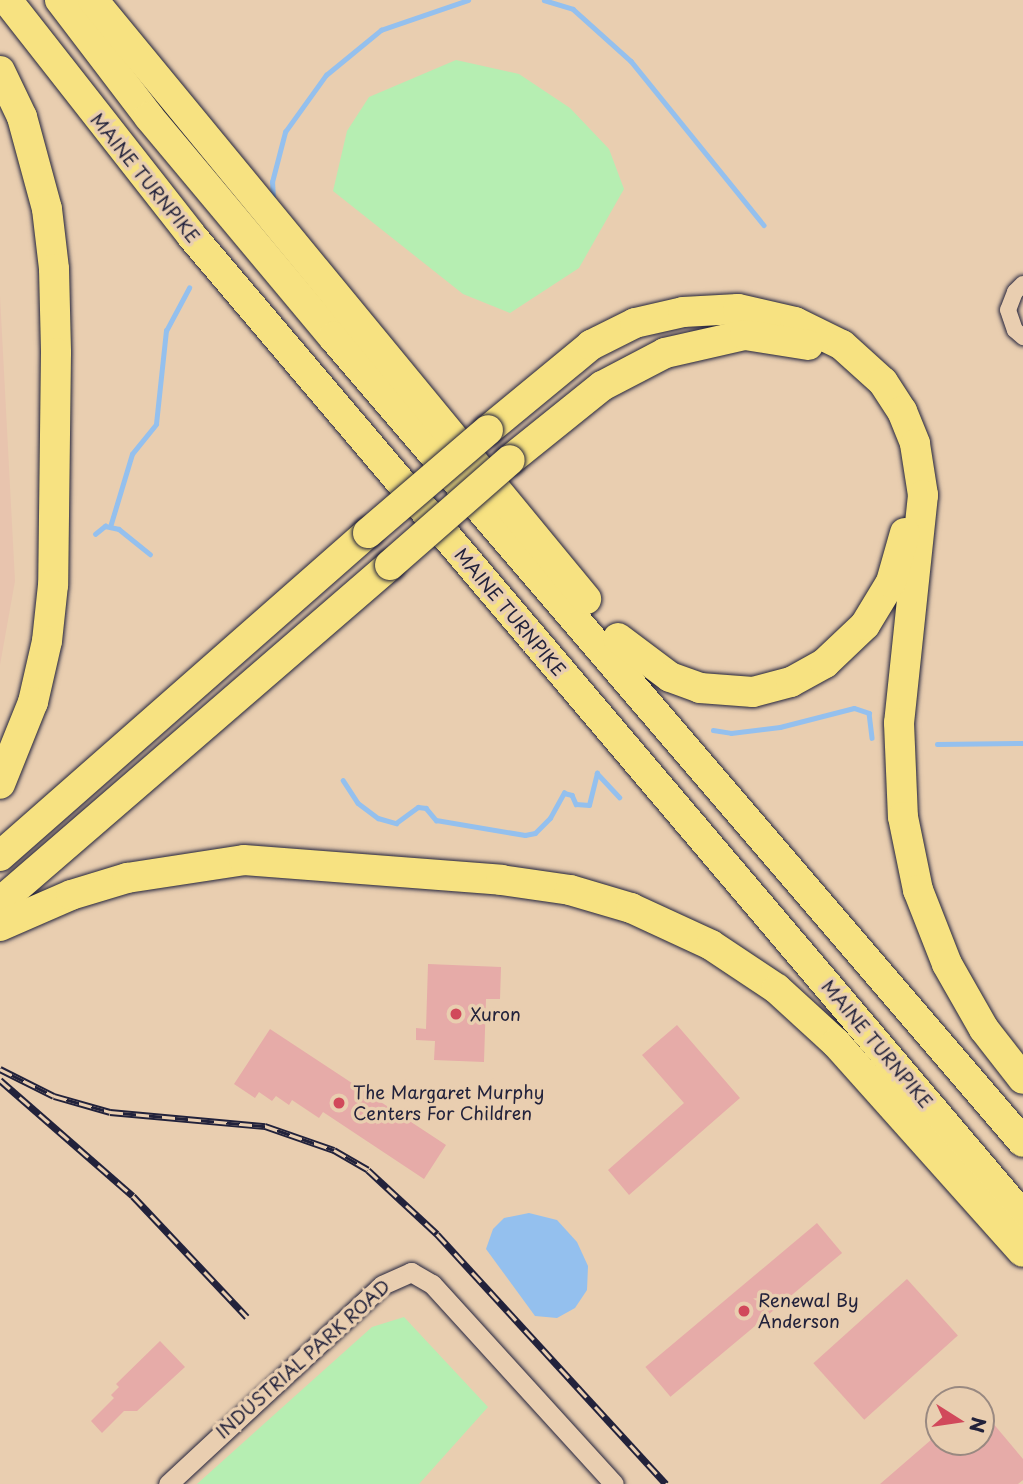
<!DOCTYPE html>
<style>
body{margin:0}
#map{position:relative;width:1023px;height:1484px;overflow:hidden;background:#e9ceb0;font-family:"Playpen Sans",sans-serif}
div>[style]{position:absolute}
.built>*{inset:0;background:#e8c4ae}
.green>*{inset:0;background:#b6eeb2}
.water>*{inset:0;background:#94c0ee}
.stream>*{height:4.5px;margin:-2.25px;padding:0 2.25px;transform-origin:2.25px;border-radius:2.25px;background:#94c0ee}
.building>*{inset:0;background:#e6aba8;transform-origin:0 0}
.roads{filter:drop-shadow(0 0 2px #22223b) drop-shadow(0 0 2px #22223b)}
.minor>*{height:16px;margin:-8px;padding:0 8px;transform-origin:8px;border-radius:8px;background:#e9ceb0}
.tertiary>*{height:19px;margin:-9.5px;padding:0 9.5px;transform-origin:9.5px;border-radius:9.5px;background:#e9ceb0}
.motorway>*{height:30px;margin:-15px;padding:0 15px;transform-origin:15px;border-radius:15px;background:#f7e281}
.rail>*{height:7px;margin-top:-3.5px;transform-origin:0;background:repeating-linear-gradient(90deg,#e9ceb0 0 13px,#22223b 0 26px);box-sizing:border-box;border-block:2px solid #22223b}
.bridges{filter:drop-shadow(0 0 2px #22223b) drop-shadow(0 0 2px #22223b)}
.motorway-bridge>*{height:30px;margin:-15px;padding:0 15px;transform-origin:15px;border-radius:15px;background:#f7e281}
.dots>*{width:19px;height:19px;translate:-50% -50%;box-sizing:border-box;border:4px solid #e9ceb0;border-radius:50%}
span{translate:-50% -50%;white-space:nowrap;text-align:center;line-height:1.15;-webkit-text-stroke:7px #e9ceb0;paint-order:stroke}
.street-label{font-size:18px;color:#22223b}
.poi-label{font-size:18px;color:#22223b}
.left{translate:0 -50%;text-align:left}
.north{position:absolute;left:925px;top:1386px;width:70px;height:70px;box-sizing:border-box;background:#e9ceb0;border:2px solid #998981;border-radius:50%;rotate:102deg;font-size:19px;font-weight:700;line-height:28px;text-align:center;color:#22223b}
.north::after{content:'';display:block;margin:auto;width:24px;height:32px;background:#d1495b;clip-path:polygon(50% 0,100% 100%,50% 72%,0 100%)}
</style>
<div id="map">
<div class="built">
<i style="clip-path:polygon(0 296px,15px 581px,0 665px)"></i>
</div>
<div class="green">
<i style="clip-path:polygon(456px 60px,519px 74px,570px 108px,609px 149px,624px 189px,579px 268px,510px 313px,463px 294px,333px 191px,347px 131px,369px 97px)"></i>
<i style="clip-path:polygon(404px 1317px,488px 1407px,419px 1484px,197px 1484px,372px 1327px)"></i>
</div>
<div class="water">
<i style="clip-path:polygon(529px 1213px,557px 1220px,577px 1242px,588px 1266px,587px 1290px,575px 1308px,557px 1318px,535px 1316px,486px 1249px,493px 1229px,504px 1218px)"></i>
</div>
<div class="stream">
<i style="left:544px;top:0;width:30px;rotate:17deg"></i>
<i style="left:573px;top:9px;width:78px;rotate:41.9deg"></i>
<i style="left:631px;top:61px;width:211px;rotate:51deg"></i>
<i style="left:273px;top:199px;width:17px;rotate:-93deg"></i>
<i style="left:272px;top:182px;width:52px;rotate:-75.4deg"></i>
<i style="left:285px;top:132px;width:70px;rotate:-54.3deg"></i>
<i style="left:326px;top:75px;width:71px;rotate:-39.3deg"></i>
<i style="left:381px;top:30px;width:92px;rotate:-19deg"></i>
<i style="left:110px;top:527px;width:76px;rotate:-73.2deg"></i>
<i style="left:132px;top:454px;width:38px;rotate:-51deg"></i>
<i style="left:156px;top:424px;width:94px;rotate:-83.9deg"></i>
<i style="left:166px;top:331px;width:49px;rotate:-61.9deg"></i>
<i style="left:95px;top:534px;width:13px;rotate:-39deg"></i>
<i style="left:105px;top:526px;width:14px;rotate:12deg"></i>
<i style="left:119px;top:529px;width:40px;rotate:39deg"></i>
<i style="left:713px;top:730px;width:18px;rotate:9deg"></i>
<i style="left:731px;top:733px;width:49px;rotate:-7deg"></i>
<i style="left:780px;top:727px;width:76px;rotate:-14.4deg"></i>
<i style="left:854px;top:708px;width:16px;rotate:18deg"></i>
<i style="left:869px;top:713px;width:25px;rotate:83deg"></i>
<i style="left:937px;top:744px;width:86px;rotate:-0.7deg"></i>
<i style="left:343px;top:780px;width:27px;rotate:57deg"></i>
<i style="left:358px;top:803px;width:25px;rotate:37deg"></i>
<i style="left:378px;top:818px;width:19px;rotate:16deg"></i>
<i style="left:396px;top:823px;width:27px;rotate:-36deg"></i>
<i style="left:418px;top:807px;width:8px;rotate:7deg"></i>
<i style="left:426px;top:808px;width:16px;rotate:50deg"></i>
<i style="left:436px;top:820px;width:90px;rotate:9.6deg"></i>
<i style="left:525px;top:835px;width:10px;rotate:-11deg"></i>
<i style="left:535px;top:833px;width:21px;rotate:-45deg"></i>
<i style="left:550px;top:818px;width:29px;rotate:-61deg"></i>
<i style="left:564px;top:793px;width:8px;rotate:14deg"></i>
<i style="left:572px;top:795px;width:10px;rotate:66deg"></i>
<i style="left:576px;top:804px;width:13px;rotate:4deg"></i>
<i style="left:589px;top:805px;width:33px;rotate:-76deg"></i>
<i style="left:597px;top:773px;width:33px;rotate:47deg"></i>
</div>
<div class="building">
<i style="clip-path:polygon(428px 964px,501px 967px,500px 999px,486px 999px,484px 1062px,434px 1060px,435px 1041px,416px 1040px,416px 1028px,426px 1029px)"></i>
<i style="clip-path:polygon(677px 1025px,740px 1098px,629px 1195px,608px 1170px,684px 1103px,642px 1055px)"></i>
<i style="clip-path:polygon(270px 1029px,446px 1145px,424px 1179px,323px 1112px,319px 1118px,292px 1100px,289px 1105px,276px 1096px,272px 1101px,259px 1092px,255px 1098px,234px 1084px)"></i>
<i style="left:817px;top:1223px;width:39px;height:224px;rotate:50deg"></i>
<i style="left:907px;top:1279px;width:76px;height:126px;rotate:48deg"></i>
<i style="clip-path:polygon(160px 1341px,185px 1367px,137px 1411px,124px 1411px,102px 1433px,91px 1421px,114px 1398px,111px 1395px,119px 1387px,116px 1384px)"></i>
<i style="clip-path:polygon(981px 1409px,1023px 1459px,1023px 1480px,1018px 1484px,880px 1484px,939px 1433px,939px 1442px,981px 1442px)"></i>
</div>
<div class="roads">
<div class="minor">
<i style="left:1023px;top:284px;width:11px;rotate:135deg"></i>
<i style="left:1015px;top:292px;width:19px;rotate:111deg"></i>
<i style="left:1008px;top:310px;width:21px;rotate:71deg"></i>
<i style="left:1015px;top:330px;width:11px;rotate:41deg"></i>
</div>
<div class="tertiary">
<i style="left:168px;top:1484px;width:292px;rotate:-42.9deg"></i>
<i style="left:382px;top:1285px;width:32px;rotate:-24deg"></i>
<i style="left:411px;top:1272px;width:24px;rotate:30deg"></i>
<i style="left:432px;top:1284px;width:270px;rotate:47.7deg"></i>
</div>
<div class="motorway">
<i style="left:7px;top:0;width:298px;rotate:51.9deg"></i>
<i style="left:191px;top:235px;width:1286px;rotate:49.7deg"></i>
<i style="left:60px;top:0;width:147px;rotate:52.7deg"></i>
<i style="left:149px;top:117px;width:287px;rotate:50.1deg"></i>
<i style="left:333px;top:337px;width:1060px;rotate:49.4deg"></i>
<i style="left:93px;top:0;width:776px;rotate:50.54deg"></i>
<i style="left:0;top:71px;width:51px;rotate:64.4deg"></i>
<i style="left:22px;top:117px;width:95px;rotate:74.8deg"></i>
<i style="left:47px;top:209px;width:60px;rotate:83.3deg"></i>
<i style="left:54px;top:269px;width:84px;rotate:88.6deg"></i>
<i style="left:56px;top:353px;width:232px;rotate:90.7deg"></i>
<i style="left:53px;top:585px;width:56px;rotate:96.1deg"></i>
<i style="left:47px;top:641px;width:63px;rotate:102.9deg"></i>
<i style="left:33px;top:702px;width:88px;rotate:111.9deg"></i>
<i style="left:488px;top:430px;width:134px;rotate:-39.5deg"></i>
<i style="left:591px;top:345px;width:49px;rotate:-26.6deg"></i>
<i style="left:635px;top:323px;width:49px;rotate:-12.9deg"></i>
<i style="left:683px;top:312px;width:55px;rotate:-3.1deg"></i>
<i style="left:738px;top:309px;width:58px;rotate:12.8deg"></i>
<i style="left:795px;top:322px;width:52px;rotate:26.1deg"></i>
<i style="left:842px;top:345px;width:55px;rotate:42.1deg"></i>
<i style="left:883px;top:382px;width:35px;rotate:57deg"></i>
<i style="left:902px;top:411px;width:35px;rotate:68deg"></i>
<i style="left:915px;top:444px;width:52px;rotate:81.1deg"></i>
<i style="left:923px;top:495px;width:229px;rotate:96deg"></i>
<i style="left:899px;top:723px;width:94px;rotate:87.6deg"></i>
<i style="left:903px;top:817px;width:75px;rotate:78.4deg"></i>
<i style="left:918px;top:890px;width:79px;rotate:68.6deg"></i>
<i style="left:947px;top:964px;width:75px;rotate:60.4deg"></i>
<i style="left:984px;top:1029px;width:63px;rotate:52deg"></i>
<i style="left:510px;top:460px;width:118px;rotate:-38.8deg"></i>
<i style="left:602px;top:386px;width:71px;rotate:-27.6deg"></i>
<i style="left:665px;top:353px;width:82px;rotate:-12.7deg"></i>
<i style="left:745px;top:335px;width:64px;rotate:9deg"></i>
<i style="left:618px;top:638px;width:65px;rotate:36.9deg"></i>
<i style="left:670px;top:677px;width:32px;rotate:20deg"></i>
<i style="left:700px;top:688px;width:53px;rotate:4.3deg"></i>
<i style="left:753px;top:692px;width:39px;rotate:-15deg"></i>
<i style="left:791px;top:682px;width:39px;rotate:-29deg"></i>
<i style="left:825px;top:663px;width:55px;rotate:-43.5deg"></i>
<i style="left:865px;top:625px;width:50px;rotate:-58.8deg"></i>
<i style="left:891px;top:582px;width:51px;rotate:-74.1deg"></i>
<i style="left:0;top:856px;width:490px;rotate:-41.3deg"></i>
<i style="left:0;top:902px;width:515px;rotate:-40.83deg"></i>
<i style="left:0;top:926px;width:77px;rotate:-23.6deg"></i>
<i style="left:71px;top:895px;width:59px;rotate:-16.9deg"></i>
<i style="left:127px;top:878px;width:118px;rotate:-8.7deg"></i>
<i style="left:244px;top:860px;width:258px;rotate:4.4deg"></i>
<i style="left:501px;top:880px;width:70px;rotate:8.2deg"></i>
<i style="left:570px;top:890px;width:64px;rotate:16.4deg"></i>
<i style="left:631px;top:908px;width:88px;rotate:24.8deg"></i>
<i style="left:711px;top:945px;width:79px;rotate:33.7deg"></i>
<i style="left:777px;top:989px;width:80px;rotate:42.5deg"></i>
<i style="left:836px;top:1043px;width:280px;rotate:48.2deg"></i>
</div>
</div>
<div class="rail">
<i style="left:0;top:1069px;width:60px;rotate:26.6deg"></i>
<i style="left:54px;top:1096px;width:58px;rotate:15.9deg"></i>
<i style="left:110px;top:1112px;width:156px;rotate:5.2deg"></i>
<i style="left:265px;top:1126px;width:73px;rotate:19.2deg"></i>
<i style="left:334px;top:1150px;width:39px;rotate:30deg"></i>
<i style="left:368px;top:1170px;width:94px;rotate:42.8deg"></i>
<i style="left:437px;top:1234px;width:339px;rotate:47.5deg"></i>
<i style="left:0;top:1080px;width:176px;rotate:41.1deg"></i>
<i style="left:133px;top:1196px;width:166px;rotate:46.7deg"></i>
</div>
<div class="bridges">
<div class="motorway-bridge">
<i style="left:368px;top:533px;width:158px;rotate:-40.6deg"></i>
<i style="left:390px;top:565px;width:159px;rotate:-41.2deg"></i>
</div>
</div>
<div class="dots">
<i style="left:456px;top:1014px;background:#d1495b"></i>
<i style="left:339px;top:1103px;background:#d1495b"></i>
<i style="left:744px;top:1311px;background:#d1495b"></i>
</div>
<div class="street-label">
<span style="left:145px;top:178px;rotate:51deg">MAINE TURNPIKE</span>
<span style="left:510px;top:612px;rotate:50deg">MAINE TURNPIKE</span>
<span style="left:877px;top:1044px;rotate:50deg">MAINE TURNPIKE</span>
<span style="left:303px;top:1359px;rotate:-42deg">INDUSTRIAL PARK ROAD</span>
</div>
<div class="poi-label">
<span class="left" style="left:470px;top:1014px">Xuron</span>
<span class="left" style="left:353px;top:1103px">The Margaret Murphy<br>Centers For Children</span>
<span class="left" style="left:758px;top:1311px">Renewal By<br>Anderson</span>
</div>
<div class="north">N</div>
</div>
